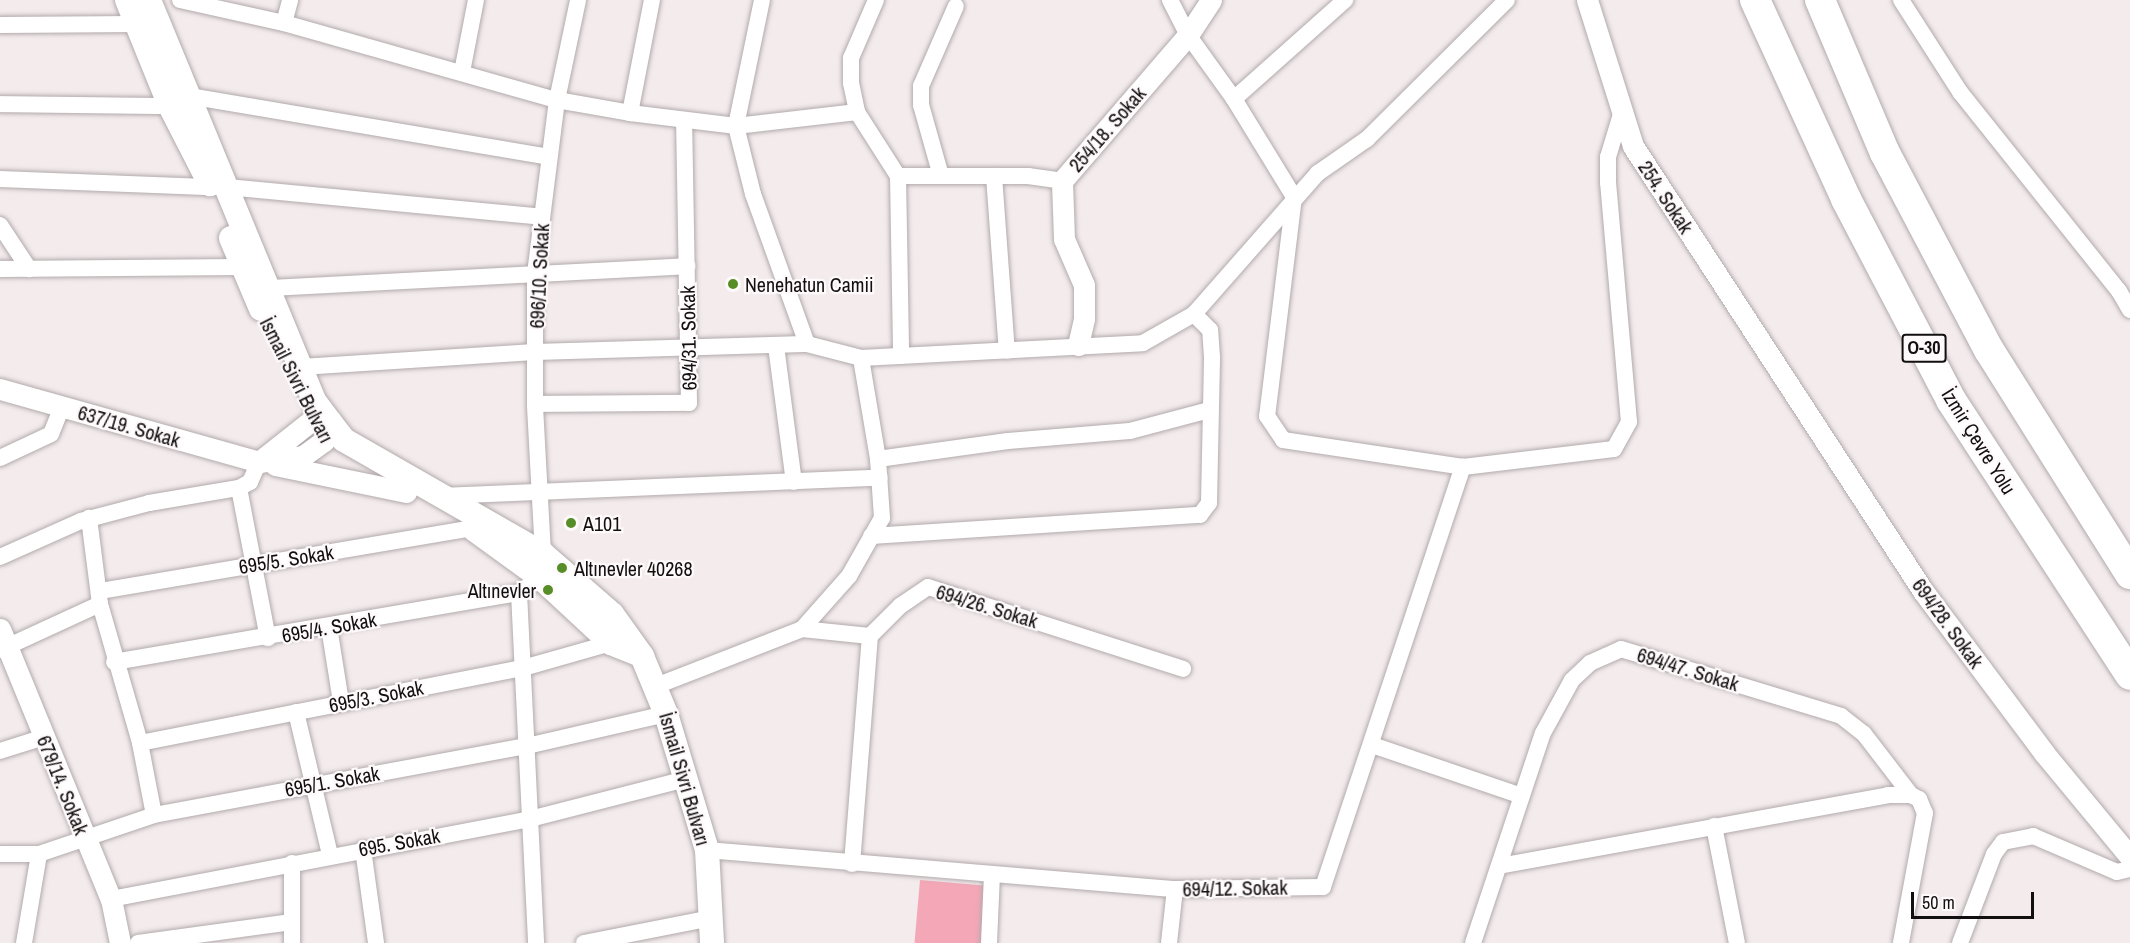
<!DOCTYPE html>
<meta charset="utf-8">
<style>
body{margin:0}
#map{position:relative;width:2130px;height:943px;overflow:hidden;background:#f3ebec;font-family:"Archivo Narrow",sans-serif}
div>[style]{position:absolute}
.green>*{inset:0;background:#f3a7b7;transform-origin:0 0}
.roads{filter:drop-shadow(0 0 2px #b2aaac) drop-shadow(0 0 2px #b2aaac)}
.minor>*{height:16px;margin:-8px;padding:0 8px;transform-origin:8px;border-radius:8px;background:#fff}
.tertiary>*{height:21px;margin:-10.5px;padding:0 10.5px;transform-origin:10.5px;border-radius:10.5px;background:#fff}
.secondary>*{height:24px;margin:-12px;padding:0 12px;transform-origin:12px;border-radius:12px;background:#fff}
.motorway>*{height:30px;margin:-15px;padding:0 15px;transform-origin:15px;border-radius:15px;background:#fff}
.dots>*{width:16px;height:16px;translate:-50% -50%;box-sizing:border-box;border:3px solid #fef9fa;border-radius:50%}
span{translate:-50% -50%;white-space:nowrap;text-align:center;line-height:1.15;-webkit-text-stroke:4.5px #fef9fa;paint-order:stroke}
.shield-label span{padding:2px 4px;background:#fef9fa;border:2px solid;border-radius:4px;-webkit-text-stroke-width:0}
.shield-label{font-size:18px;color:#120f10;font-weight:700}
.street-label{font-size:20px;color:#120f10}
.poi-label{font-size:20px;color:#120f10}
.left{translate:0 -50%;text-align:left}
.right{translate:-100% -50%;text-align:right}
.scale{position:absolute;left:1911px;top:892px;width:123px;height:27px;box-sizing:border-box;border:3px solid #120f10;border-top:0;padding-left:8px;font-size:18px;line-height:21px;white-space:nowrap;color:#120f10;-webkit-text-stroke:4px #fef9fa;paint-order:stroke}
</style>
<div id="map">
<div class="green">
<i style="left:920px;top:880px;width:67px;height:63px;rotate:5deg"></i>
</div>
<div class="roads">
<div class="minor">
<i style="left:180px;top:0;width:107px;rotate:12.5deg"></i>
<i style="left:284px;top:23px;width:284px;rotate:15.8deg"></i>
<i style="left:557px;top:100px;width:74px;rotate:10.1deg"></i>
<i style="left:630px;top:113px;width:107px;rotate:7deg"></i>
<i style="left:736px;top:126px;width:122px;rotate:-6.6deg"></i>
<i style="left:762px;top:0;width:129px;rotate:101.7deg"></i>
<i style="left:736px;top:126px;width:70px;rotate:76deg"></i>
<i style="left:753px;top:194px;width:159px;rotate:70.2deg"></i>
<i style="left:876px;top:0;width:63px;rotate:113.3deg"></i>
<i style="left:851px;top:58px;width:25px;rotate:90deg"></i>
<i style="left:851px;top:83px;width:30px;rotate:78deg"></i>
<i style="left:857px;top:112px;width:76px;rotate:57.4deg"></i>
<i style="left:898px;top:176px;width:130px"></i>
<i style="left:1028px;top:176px;width:34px;rotate:8deg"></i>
<i style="left:1170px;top:0;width:39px;rotate:63deg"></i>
<i style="left:1188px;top:35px;width:79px;rotate:54.3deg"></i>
<i style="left:1234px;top:99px;width:115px;rotate:58.5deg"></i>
<i style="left:1294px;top:197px;width:221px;rotate:97deg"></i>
<i style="left:1267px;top:416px;width:29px;rotate:56deg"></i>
<i style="left:1283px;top:440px;width:182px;rotate:8.5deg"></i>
<i style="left:1463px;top:467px;width:152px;rotate:-6.8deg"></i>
<i style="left:1614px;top:449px;width:31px;rotate:-61deg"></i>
<i style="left:1629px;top:422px;width:240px;rotate:-95deg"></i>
<i style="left:1608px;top:183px;width:26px;rotate:-90deg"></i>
<i style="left:1608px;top:157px;width:48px;rotate:-73.1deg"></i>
<i style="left:1901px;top:0;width:109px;rotate:57.3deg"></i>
<i style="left:1960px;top:92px;width:255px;rotate:51.4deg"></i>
<i style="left:2119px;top:291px;width:22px;rotate:60deg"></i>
<i style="left:284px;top:23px;width:24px;rotate:-75deg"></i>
<i style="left:0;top:25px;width:137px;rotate:-0.4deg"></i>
<i style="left:462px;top:72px;width:73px;rotate:-79deg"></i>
<i style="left:189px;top:96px;width:365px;rotate:9.6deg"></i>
<i style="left:1234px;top:99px;width:149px;rotate:-41.7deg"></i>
<i style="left:0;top:104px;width:170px;rotate:0.7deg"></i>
<i style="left:630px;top:113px;width:115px;rotate:-79deg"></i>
<i style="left:898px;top:176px;width:180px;rotate:89deg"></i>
<i style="left:941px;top:176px;width:74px;rotate:-105.7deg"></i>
<i style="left:921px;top:105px;width:19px;rotate:-90deg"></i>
<i style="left:921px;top:86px;width:87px;rotate:-66.4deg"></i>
<i style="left:994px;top:176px;width:175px;rotate:85.8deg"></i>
<i style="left:0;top:179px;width:212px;rotate:2.2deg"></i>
<i style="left:227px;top:187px;width:316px;rotate:5.4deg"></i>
<i style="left:0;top:225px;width:53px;rotate:56.6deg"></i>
<i style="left:0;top:269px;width:242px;rotate:-0.5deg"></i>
<i style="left:269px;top:288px;width:419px;rotate:-3deg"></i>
<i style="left:776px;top:346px;width:137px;rotate:82.5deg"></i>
<i style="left:301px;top:367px;width:234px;rotate:-3.7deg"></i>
<i style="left:535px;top:352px;width:272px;rotate:-1.7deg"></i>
<i style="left:807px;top:344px;width:56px;rotate:14.5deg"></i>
<i style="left:861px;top:358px;width:282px;rotate:-3deg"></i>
<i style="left:1143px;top:343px;width:59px;rotate:-29.6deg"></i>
<i style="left:1194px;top:314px;width:188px;rotate:-48.7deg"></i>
<i style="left:1318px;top:173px;width:60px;rotate:-34.8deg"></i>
<i style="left:1367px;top:139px;width:197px;rotate:-44.8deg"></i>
<i style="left:535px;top:404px;width:154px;rotate:-0.4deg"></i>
<i style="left:689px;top:403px;width:283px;rotate:-91deg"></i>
<i style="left:0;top:458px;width:56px;rotate:-25.2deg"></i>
<i style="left:51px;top:434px;width:29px;rotate:-68deg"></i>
<i style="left:878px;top:459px;width:131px;rotate:-7.9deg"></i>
<i style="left:1008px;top:441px;width:122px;rotate:-4.7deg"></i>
<i style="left:1130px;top:431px;width:82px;rotate:-14.9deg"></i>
<i style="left:239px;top:488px;width:153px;rotate:79.1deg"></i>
<i style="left:443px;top:496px;width:437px;rotate:-2.4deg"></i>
<i style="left:871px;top:536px;width:330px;rotate:-3.7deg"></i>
<i style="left:1200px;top:515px;width:15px;rotate:-53deg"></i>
<i style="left:1209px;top:503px;width:146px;rotate:-88.8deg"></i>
<i style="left:1212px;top:357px;width:27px;rotate:-94deg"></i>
<i style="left:1210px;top:330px;width:23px;rotate:-135deg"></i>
<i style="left:543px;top:554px;width:150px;rotate:-93.1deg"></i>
<i style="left:535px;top:404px;width:130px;rotate:-90deg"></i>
<i style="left:535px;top:274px;width:175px;rotate:-82.8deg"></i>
<i style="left:557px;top:100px;width:102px;rotate:-78.1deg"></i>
<i style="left:0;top:557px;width:89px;rotate:-24deg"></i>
<i style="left:81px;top:521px;width:70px;rotate:-14.8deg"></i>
<i style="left:149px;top:503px;width:91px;rotate:-9.5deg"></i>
<i style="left:239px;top:488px;width:13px;rotate:-29deg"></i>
<i style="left:250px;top:482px;width:22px;rotate:-66deg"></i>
<i style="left:100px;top:591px;width:377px;rotate:-9.6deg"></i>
<i style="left:519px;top:593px;width:350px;rotate:87.2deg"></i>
<i style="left:100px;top:604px;width:145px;rotate:73.9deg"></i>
<i style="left:140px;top:743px;width:73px;rotate:79deg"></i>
<i style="left:329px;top:627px;width:76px;rotate:80.9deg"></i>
<i style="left:802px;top:629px;width:68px;rotate:5.9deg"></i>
<i style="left:870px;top:636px;width:42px;rotate:-45deg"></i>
<i style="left:900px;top:606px;width:34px;rotate:-34deg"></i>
<i style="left:928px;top:587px;width:268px;rotate:17.8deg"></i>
<i style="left:0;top:650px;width:110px;rotate:-24.7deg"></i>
<i style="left:100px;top:604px;width:87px;rotate:-97.3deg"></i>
<i style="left:114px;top:662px;width:411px;rotate:-9.7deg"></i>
<i style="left:519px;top:593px;width:26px;rotate:-37deg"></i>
<i style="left:656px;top:686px;width:157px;rotate:-21.3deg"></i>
<i style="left:802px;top:629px;width:71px;rotate:-48.4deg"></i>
<i style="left:849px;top:576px;width:67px;rotate:-60.4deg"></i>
<i style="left:882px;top:518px;width:59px;rotate:-93.9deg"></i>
<i style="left:878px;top:459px;width:102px;rotate:-99.6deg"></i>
<i style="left:296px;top:712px;width:147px;rotate:76.6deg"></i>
<i style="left:140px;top:743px;width:390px;rotate:-11.1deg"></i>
<i style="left:523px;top:668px;width:91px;rotate:-15.9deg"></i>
<i style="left:1372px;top:745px;width:158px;rotate:18.8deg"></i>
<i style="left:0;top:751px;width:46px;rotate:-17.7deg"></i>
<i style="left:1714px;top:826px;width:119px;rotate:78.9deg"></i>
<i style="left:363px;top:849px;width:95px;rotate:82.1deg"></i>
<i style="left:707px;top:850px;width:470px;rotate:4.8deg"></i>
<i style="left:1175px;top:889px;width:148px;rotate:-0.8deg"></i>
<i style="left:1323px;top:887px;width:443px;rotate:-71.6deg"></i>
<i style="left:0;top:854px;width:39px"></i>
<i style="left:39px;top:854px;width:121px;rotate:-18.7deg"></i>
<i style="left:154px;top:815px;width:379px;rotate:-10.5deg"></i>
<i style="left:527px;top:746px;width:143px;rotate:-13deg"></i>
<i style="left:292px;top:863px;width:80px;rotate:90deg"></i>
<i style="left:852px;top:864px;width:229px;rotate:-85.5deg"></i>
<i style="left:1499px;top:866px;width:395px;rotate:-10.3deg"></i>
<i style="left:1888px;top:795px;width:23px"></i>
<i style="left:1911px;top:795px;width:9px;rotate:27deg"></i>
<i style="left:1919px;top:799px;width:15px;rotate:67deg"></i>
<i style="left:1925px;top:813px;width:132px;rotate:100.5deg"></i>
<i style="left:111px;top:899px;width:427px;rotate:-10.8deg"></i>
<i style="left:530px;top:819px;width:161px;rotate:-14.4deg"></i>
<i style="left:24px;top:943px;width:90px;rotate:-80.4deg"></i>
<i style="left:138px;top:943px;width:155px;rotate:-7.8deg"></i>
<i style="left:584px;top:943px;width:129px;rotate:-11.1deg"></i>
<i style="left:989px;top:943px;width:68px;rotate:-87.5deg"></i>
<i style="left:1169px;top:943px;width:54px;rotate:-83.7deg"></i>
<i style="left:1473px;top:943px;width:221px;rotate:-71.6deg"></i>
<i style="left:1543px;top:733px;width:60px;rotate:-61.3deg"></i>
<i style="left:1572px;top:680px;width:25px;rotate:-43deg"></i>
<i style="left:1590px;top:663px;width:34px;rotate:-24deg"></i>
<i style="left:1621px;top:649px;width:230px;rotate:16.9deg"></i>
<i style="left:1841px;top:716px;width:29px;rotate:38deg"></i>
<i style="left:1864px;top:734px;width:77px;rotate:52.4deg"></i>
<i style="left:1960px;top:943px;width:95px;rotate:-69.1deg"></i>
<i style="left:1994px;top:854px;width:15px;rotate:-53deg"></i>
<i style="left:2003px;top:842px;width:31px;rotate:-11deg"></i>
<i style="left:2033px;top:836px;width:91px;rotate:23.2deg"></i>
<i style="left:2117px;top:872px;width:13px;rotate:-13deg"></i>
</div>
<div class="tertiary">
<i style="left:1587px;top:0;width:153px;rotate:72.5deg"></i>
<i style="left:1633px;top:146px;width:531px;rotate:56.91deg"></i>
<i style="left:1923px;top:591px;width:202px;rotate:53.2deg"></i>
<i style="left:2044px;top:753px;width:135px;rotate:50.4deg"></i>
<i style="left:1078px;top:345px;width:27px;rotate:-77deg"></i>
<i style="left:1084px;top:319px;width:34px;rotate:-90deg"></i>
<i style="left:1084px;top:285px;width:50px;rotate:-113.5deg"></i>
<i style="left:1064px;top:239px;width:58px;rotate:-92deg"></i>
<i style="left:1062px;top:181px;width:193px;rotate:-49.2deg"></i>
<i style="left:1188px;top:35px;width:42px;rotate:-56.7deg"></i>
<i style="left:0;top:389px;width:269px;rotate:15.7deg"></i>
<i style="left:259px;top:462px;width:44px;rotate:-7.8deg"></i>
<i style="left:303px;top:456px;width:26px;rotate:-36deg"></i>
<i style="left:324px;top:441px;width:20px;rotate:-72deg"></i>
<i style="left:330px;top:422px;width:18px;rotate:-174deg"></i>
<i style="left:312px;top:420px;width:68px;rotate:141.6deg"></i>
<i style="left:275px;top:465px;width:134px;rotate:11.6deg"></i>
<i style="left:0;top:629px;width:292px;rotate:67.7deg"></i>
<i style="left:111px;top:899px;width:45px;rotate:78.4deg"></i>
</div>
<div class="secondary">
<i style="left:127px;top:0;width:114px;rotate:67.9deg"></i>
<i style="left:170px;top:106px;width:88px;rotate:62.9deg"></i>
<i style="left:149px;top:0;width:435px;rotate:67.6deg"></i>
<i style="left:315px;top:402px;width:25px;rotate:53deg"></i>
<i style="left:330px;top:422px;width:23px;rotate:52deg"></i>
<i style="left:344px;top:440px;width:229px;rotate:29.8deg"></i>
<i style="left:543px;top:554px;width:91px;rotate:41deg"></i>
<i style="left:612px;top:614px;width:52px;rotate:54.5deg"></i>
<i style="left:642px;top:656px;width:63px;rotate:67.5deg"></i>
<i style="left:666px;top:714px;width:142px;rotate:73.2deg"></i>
<i style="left:707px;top:850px;width:93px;rotate:86.9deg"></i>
<i style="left:231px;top:238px;width:77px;rotate:67.1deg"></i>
<i style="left:475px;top:530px;width:80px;rotate:35.9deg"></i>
<i style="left:540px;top:577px;width:97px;rotate:42.9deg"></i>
<i style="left:611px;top:643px;width:31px;rotate:22deg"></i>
</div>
<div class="motorway">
<i style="left:1755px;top:0;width:219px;rotate:65.4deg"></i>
<i style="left:1846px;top:199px;width:227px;rotate:62.4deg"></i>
<i style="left:1951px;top:400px;width:328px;rotate:56.9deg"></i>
<i style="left:1820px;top:0;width:166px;rotate:67deg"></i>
<i style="left:1885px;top:153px;width:223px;rotate:62.2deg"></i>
<i style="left:1989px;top:350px;width:265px;rotate:57.8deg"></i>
</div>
</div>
<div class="dots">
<i style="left:733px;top:284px;background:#578d26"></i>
<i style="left:571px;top:523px;background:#578d26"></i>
<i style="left:562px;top:568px;background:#578d26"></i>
<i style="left:548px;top:590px;background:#578d26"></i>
</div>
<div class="shield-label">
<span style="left:1924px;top:348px">O-30</span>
</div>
<div class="street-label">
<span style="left:1107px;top:129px;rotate:-49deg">254/18. Sokak</span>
<span style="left:1666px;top:197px;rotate:57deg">254. Sokak</span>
<span style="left:539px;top:276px;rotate:-87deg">696/10. Sokak</span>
<span style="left:688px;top:338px;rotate:-91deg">694/31. Sokak</span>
<span style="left:297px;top:380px;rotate:63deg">İsmail Sivri Bulvarı</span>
<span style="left:129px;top:426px;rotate:16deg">637/19. Sokak</span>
<span style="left:1979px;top:441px;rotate:58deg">İzmir Çevre Yolu</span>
<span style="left:286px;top:559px;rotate:-9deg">695/5. Sokak</span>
<span style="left:987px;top:606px;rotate:17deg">694/26. Sokak</span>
<span style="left:1948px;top:623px;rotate:54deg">694/28. Sokak</span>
<span style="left:329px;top:627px;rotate:-10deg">695/4. Sokak</span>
<span style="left:1688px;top:669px;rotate:17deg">694/47. Sokak</span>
<span style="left:376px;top:696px;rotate:-11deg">695/3. Sokak</span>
<span style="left:685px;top:779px;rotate:74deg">İsmail Sivri Bulvarı</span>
<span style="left:332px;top:781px;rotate:-10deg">695/1. Sokak</span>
<span style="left:63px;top:785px;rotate:68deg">679/14. Sokak</span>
<span style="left:399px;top:842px;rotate:-10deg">695. Sokak</span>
<span style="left:1235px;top:888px;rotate:-1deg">694/12. Sokak</span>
</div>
<div class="poi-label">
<span class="left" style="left:745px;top:284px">Nenehatun Camii</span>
<span class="left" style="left:583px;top:523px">A101</span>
<span class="left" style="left:574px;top:568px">Altınevler 40268</span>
<span class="right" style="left:536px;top:590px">Altınevler</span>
</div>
<div class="scale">50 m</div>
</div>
